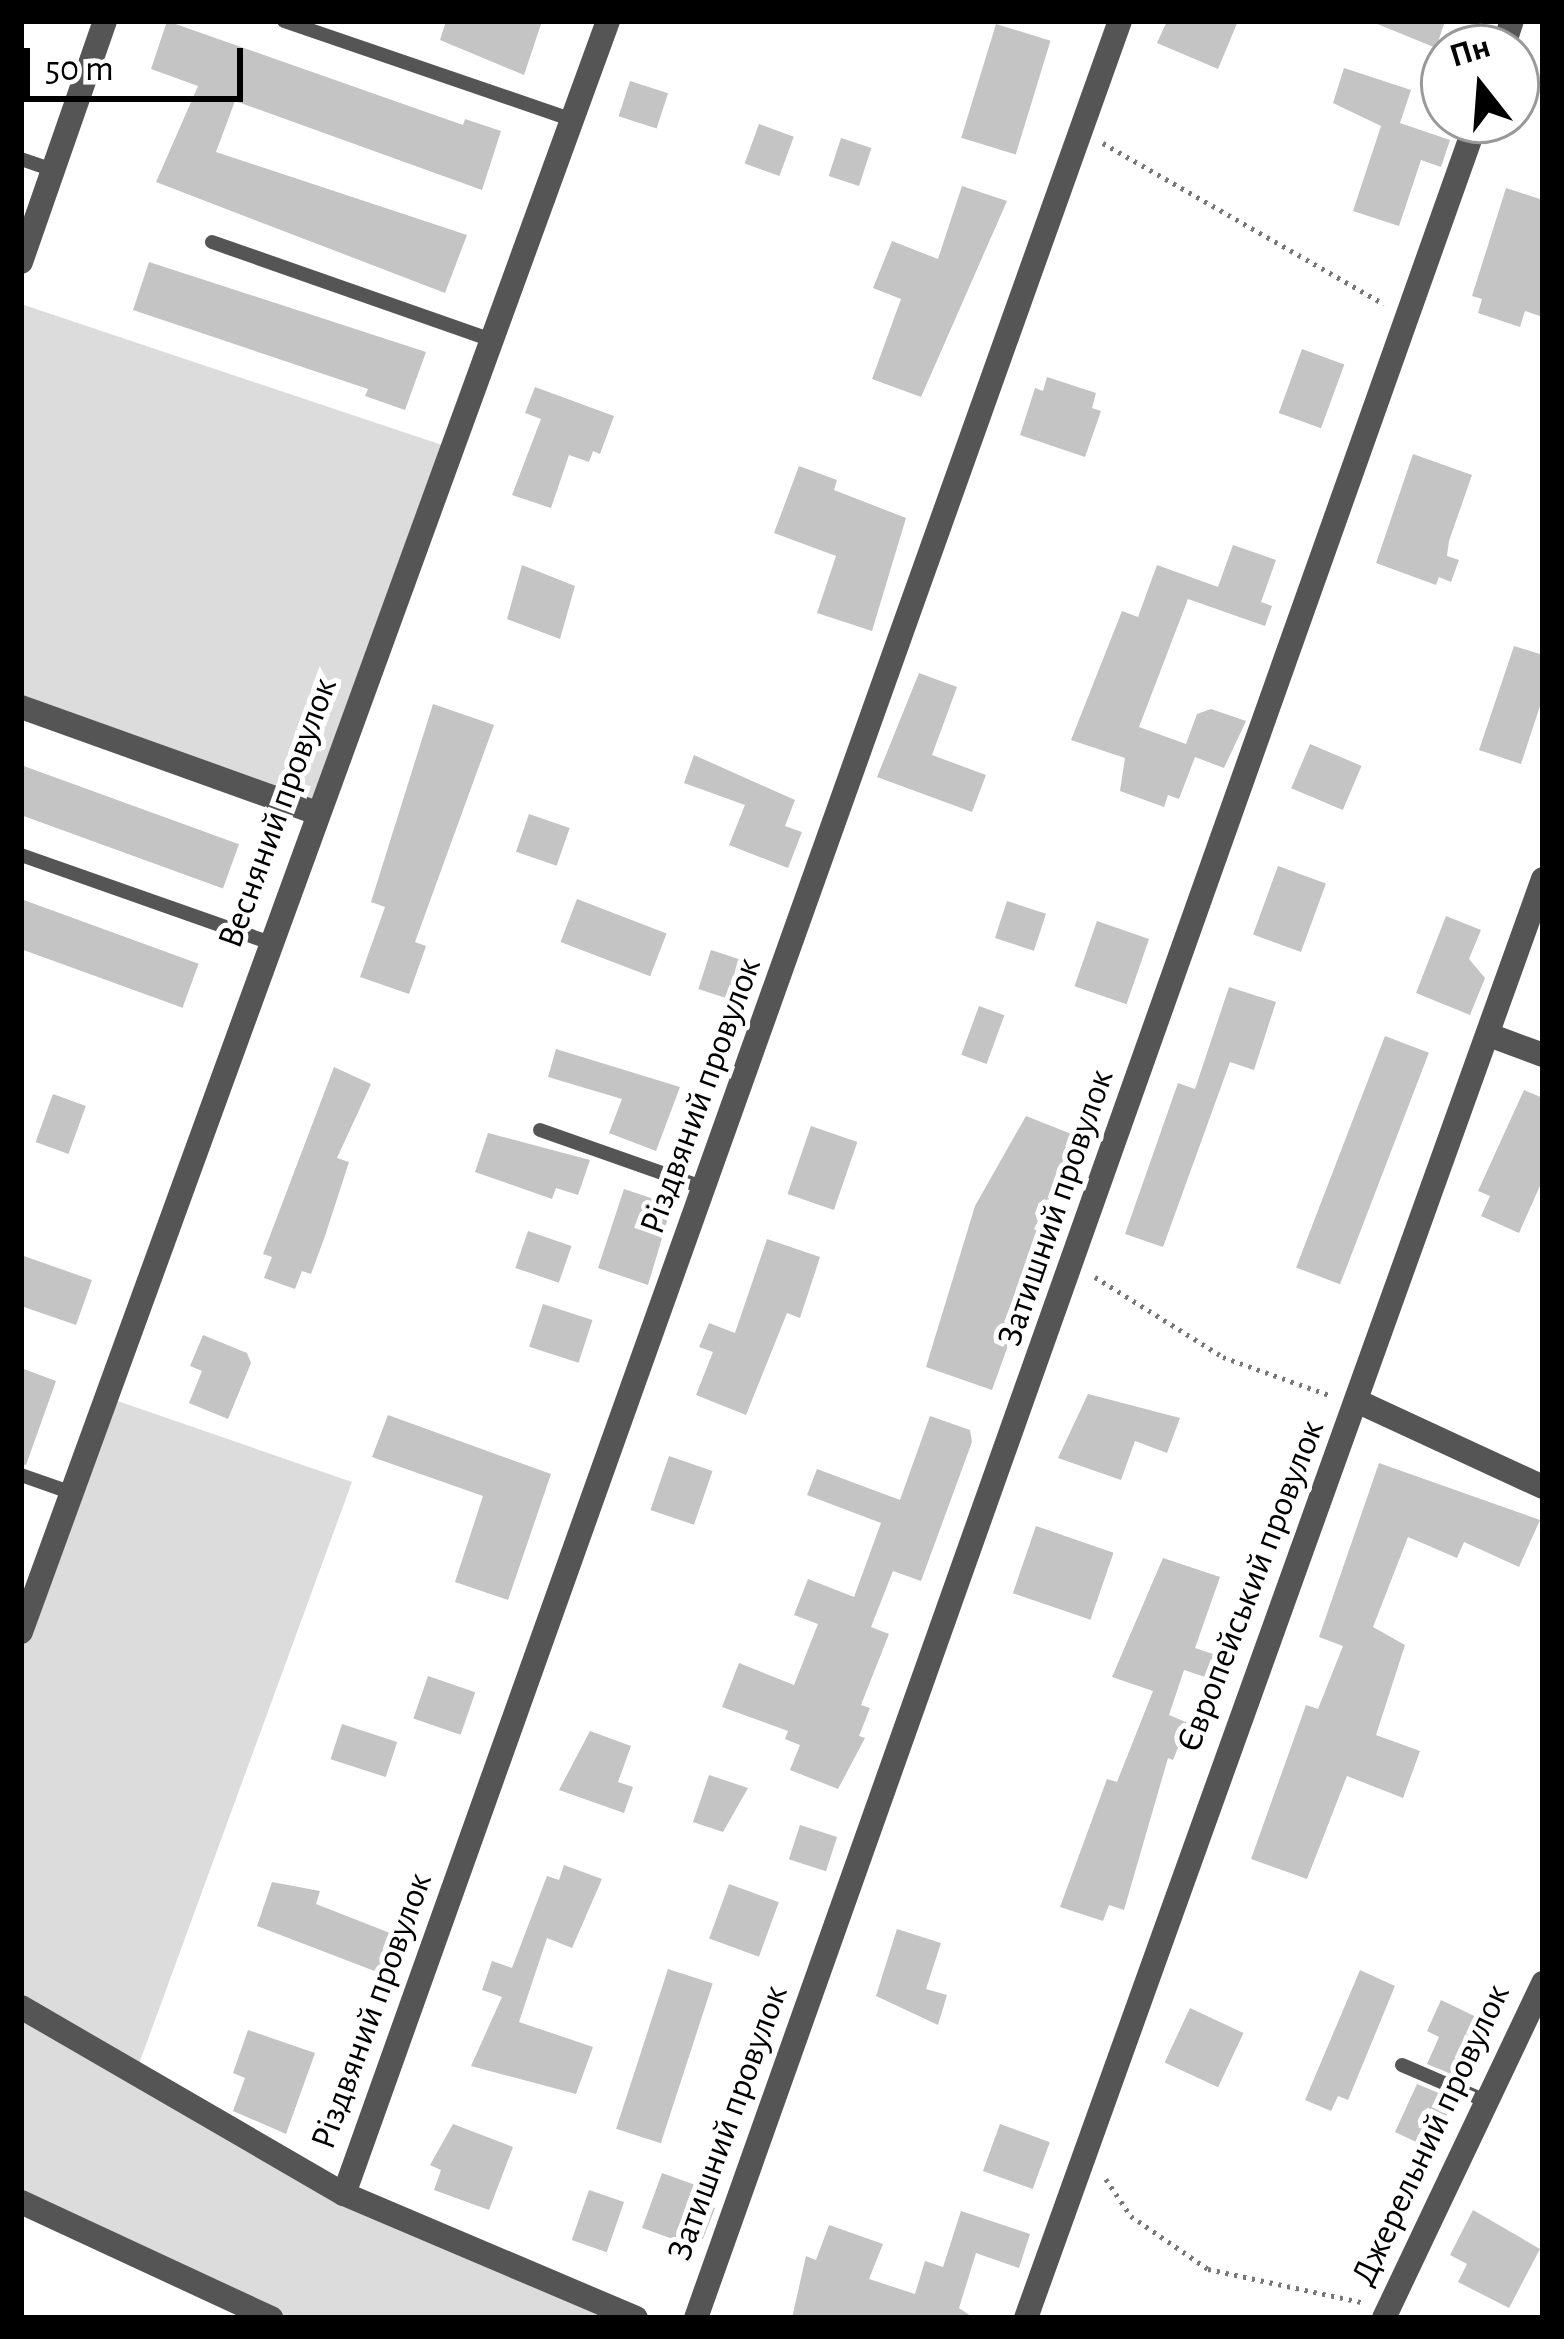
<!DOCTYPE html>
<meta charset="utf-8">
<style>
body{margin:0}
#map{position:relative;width:1564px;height:2339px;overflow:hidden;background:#fff;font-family:"Alegreya Sans",sans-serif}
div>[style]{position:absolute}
.green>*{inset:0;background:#dcdcdc}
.building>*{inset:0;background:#c4c4c4;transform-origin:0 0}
.path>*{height:4.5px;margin-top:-2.25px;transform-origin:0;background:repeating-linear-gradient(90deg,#777 0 3px,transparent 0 9px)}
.lane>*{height:14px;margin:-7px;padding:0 7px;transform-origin:7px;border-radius:7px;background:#555}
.street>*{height:24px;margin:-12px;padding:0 12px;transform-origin:12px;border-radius:12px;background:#555}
span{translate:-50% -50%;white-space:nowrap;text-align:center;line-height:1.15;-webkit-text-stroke:10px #fff;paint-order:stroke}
.street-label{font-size:36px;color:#000}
.frame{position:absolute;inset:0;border:24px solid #000;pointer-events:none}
.north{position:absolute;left:1420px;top:24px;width:120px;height:120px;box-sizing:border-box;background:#fff;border:3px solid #999;border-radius:50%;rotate:343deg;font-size:33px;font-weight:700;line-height:48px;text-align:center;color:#000}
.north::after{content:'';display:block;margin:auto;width:42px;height:54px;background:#000;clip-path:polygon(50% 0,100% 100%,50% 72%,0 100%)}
.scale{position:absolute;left:24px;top:48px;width:219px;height:54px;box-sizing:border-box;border:6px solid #000;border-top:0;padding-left:15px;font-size:36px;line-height:42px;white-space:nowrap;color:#000;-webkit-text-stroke:9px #fff;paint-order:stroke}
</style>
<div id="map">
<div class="green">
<i style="clip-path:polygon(21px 304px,454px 449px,315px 812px,21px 707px)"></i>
<i style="clip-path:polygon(106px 1397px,352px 1482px,136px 2072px,344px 2194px,636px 2318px,271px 2318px,21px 2202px,21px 1632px)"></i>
</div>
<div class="building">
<i style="clip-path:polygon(167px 21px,463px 125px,465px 119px,501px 131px,482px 190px,235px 101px,216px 152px,467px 235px,445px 293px,156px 182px,198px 86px,151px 69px)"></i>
<i style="clip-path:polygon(446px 21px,542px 21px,524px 75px,440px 40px)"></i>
<i style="clip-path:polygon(1167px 21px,1238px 21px,1218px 69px,1157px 43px)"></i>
<i style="clip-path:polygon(1370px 21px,1445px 21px,1436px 48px)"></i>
<i style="left:996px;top:24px;width:57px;height:119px;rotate:17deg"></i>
<i style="clip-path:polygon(1344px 68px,1411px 90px,1400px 123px,1450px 140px,1441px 167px,1421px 160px,1399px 226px,1353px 211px,1381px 126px,1333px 103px)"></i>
<i style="left:630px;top:81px;width:40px;height:37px;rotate:18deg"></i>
<i style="left:759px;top:124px;width:37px;height:42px;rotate:20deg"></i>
<i style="left:841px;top:138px;width:32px;height:40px;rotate:18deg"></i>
<i style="clip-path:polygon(962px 186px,1007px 201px,921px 397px,872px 379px,901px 299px,873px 288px,892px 241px,938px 259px)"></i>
<i style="clip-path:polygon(1506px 188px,1543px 200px,1543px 317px,1525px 311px,1520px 327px,1478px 313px,1482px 299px,1472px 296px)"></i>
<i style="clip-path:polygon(149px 262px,426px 352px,405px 410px,365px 396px,368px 389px,133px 310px)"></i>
<i style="left:1302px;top:349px;width:45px;height:68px;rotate:20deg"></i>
<i style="clip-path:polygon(1047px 377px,1096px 393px,1092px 408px,1101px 411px,1085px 457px,1020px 435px,1035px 388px,1043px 391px)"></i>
<i style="clip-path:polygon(535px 387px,614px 416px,600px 454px,593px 451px,589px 462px,569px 455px,551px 508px,512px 495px,541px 419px,525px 413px)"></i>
<i style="clip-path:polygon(1413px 454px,1472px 475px,1449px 541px,1447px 556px,1459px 560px,1451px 582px,1439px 577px,1436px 585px,1376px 563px)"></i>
<i style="clip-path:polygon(799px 466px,837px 480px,834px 490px,906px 518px,872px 631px,817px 613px,836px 556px,774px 533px)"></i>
<i style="clip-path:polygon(1233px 545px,1276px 560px,1261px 602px,1272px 606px,1265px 626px,1188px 599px,1139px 727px,1186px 744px,1197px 714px,1211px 709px,1246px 721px,1224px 768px,1195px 757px,1179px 799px,1168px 795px,1164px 807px,1120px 791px,1125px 758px,1071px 740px,1122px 611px,1138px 617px,1157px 565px,1218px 587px)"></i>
<i style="clip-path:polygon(522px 565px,575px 586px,560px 639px,507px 619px)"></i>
<i style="clip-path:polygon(1514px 646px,1543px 655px,1543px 697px,1521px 764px,1479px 750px)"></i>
<i style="clip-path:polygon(919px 673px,957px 687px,932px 755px,986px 775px,972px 812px,877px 777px)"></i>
<i style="clip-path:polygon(433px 704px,494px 725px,415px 942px,426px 946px,409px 994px,360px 977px,385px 907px,371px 902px)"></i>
<i style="left:1310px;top:744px;width:56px;height:48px;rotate:23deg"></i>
<i style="clip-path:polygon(694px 755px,795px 800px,785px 826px,802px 832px,788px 868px,729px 845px,745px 805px,684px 783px)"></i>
<i style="left:21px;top:765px;width:232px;height:47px;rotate:20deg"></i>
<i style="left:529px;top:814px;width:43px;height:40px;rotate:19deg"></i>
<i style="left:1278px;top:866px;width:51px;height:73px;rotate:20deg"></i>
<i style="left:21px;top:899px;width:189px;height:47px;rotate:20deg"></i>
<i style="left:577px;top:899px;width:96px;height:46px;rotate:21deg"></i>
<i style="left:1007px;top:901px;width:41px;height:39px;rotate:18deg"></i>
<i style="clip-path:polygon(1446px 916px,1481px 930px,1469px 959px,1485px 978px,1470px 1015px,1416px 993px)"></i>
<i style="left:1097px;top:921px;width:55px;height:69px;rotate:19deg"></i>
<i style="left:711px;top:950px;width:42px;height:41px;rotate:18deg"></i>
<i style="clip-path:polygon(1229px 987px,1276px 1002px,1254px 1070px,1230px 1062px,1163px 1247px,1125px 1234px,1178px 1083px,1195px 1089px)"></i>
<i style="left:979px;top:1006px;width:27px;height:52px;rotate:20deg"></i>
<i style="left:1385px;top:1036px;width:47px;height:248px;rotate:21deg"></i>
<i style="clip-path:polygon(556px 1049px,680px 1087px,656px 1151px,609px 1133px,622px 1099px,548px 1077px)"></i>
<i style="clip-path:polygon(334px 1067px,371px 1084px,337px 1158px,349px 1162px,325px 1236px,311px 1274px,302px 1271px,295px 1289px,264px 1278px,272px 1257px,263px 1254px)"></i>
<i style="clip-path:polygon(1524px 1090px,1543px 1098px,1543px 1179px,1519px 1233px,1481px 1216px,1490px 1196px,1478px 1191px)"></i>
<i style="left:53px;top:1094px;width:35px;height:51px;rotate:20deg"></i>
<i style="clip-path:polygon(1026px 1116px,1079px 1137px,1034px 1229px,1040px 1232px,1004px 1322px,1015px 1326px,992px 1390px,926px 1367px,975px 1206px)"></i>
<i style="left:811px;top:1126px;width:49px;height:72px;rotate:19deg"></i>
<i style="clip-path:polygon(488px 1133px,590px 1160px,578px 1195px,556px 1188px,552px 1199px,475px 1172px)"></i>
<i style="clip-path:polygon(624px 1189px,657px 1200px,652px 1213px,668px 1218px,648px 1285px,598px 1268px)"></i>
<i style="left:528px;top:1231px;width:46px;height:39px;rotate:19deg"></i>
<i style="clip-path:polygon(767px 1239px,820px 1257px,800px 1318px,787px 1313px,746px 1415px,696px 1395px,713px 1352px,699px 1347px,709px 1323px,735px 1333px)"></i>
<i style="clip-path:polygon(21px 1255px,92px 1280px,76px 1325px,21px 1306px)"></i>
<i style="left:543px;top:1304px;width:52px;height:45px;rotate:18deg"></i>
<i style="clip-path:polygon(203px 1335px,247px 1353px,251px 1363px,228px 1419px,189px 1403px,202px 1371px,190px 1366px)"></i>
<i style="clip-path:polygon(21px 1368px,56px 1381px,26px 1465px,21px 1464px)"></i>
<i style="clip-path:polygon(1088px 1394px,1180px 1418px,1167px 1453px,1135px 1441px,1121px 1480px,1058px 1458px)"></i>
<i style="clip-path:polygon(388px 1415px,551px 1474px,508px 1600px,455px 1582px,483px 1496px,372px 1457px)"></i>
<i style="clip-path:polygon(930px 1416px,970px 1430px,972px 1442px,921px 1581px,893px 1571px,871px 1627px,889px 1634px,861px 1705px,870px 1708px,859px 1736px,865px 1738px,838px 1789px,790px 1770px,800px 1745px,785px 1739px,788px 1731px,722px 1707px,739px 1663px,794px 1685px,818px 1624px,794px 1615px,808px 1579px,854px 1597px,881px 1523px,807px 1495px,817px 1469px,900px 1500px)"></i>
<i style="left:669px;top:1456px;width:46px;height:57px;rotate:19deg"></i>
<i style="clip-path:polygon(1379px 1463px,1540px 1520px,1519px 1567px,1464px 1542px,1457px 1558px,1408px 1537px,1373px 1627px,1405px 1645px,1376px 1735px,1420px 1751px,1403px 1798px,1347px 1776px,1307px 1879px,1251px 1859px,1306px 1705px,1318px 1709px,1343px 1646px,1319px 1637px)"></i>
<i style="left:1036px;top:1526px;width:82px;height:71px;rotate:19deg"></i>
<i style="clip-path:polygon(1163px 1558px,1220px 1577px,1195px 1648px,1216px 1655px,1208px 1678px,1184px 1670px,1169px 1715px,1188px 1723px,1173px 1760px,1168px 1758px,1124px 1910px,1109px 1905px,1103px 1921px,1060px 1907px,1107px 1779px,1117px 1782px,1153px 1691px,1112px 1677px)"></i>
<i style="left:428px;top:1676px;width:50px;height:45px;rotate:19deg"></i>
<i style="left:342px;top:1724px;width:58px;height:37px;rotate:18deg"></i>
<i style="clip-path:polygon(590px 1731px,631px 1746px,618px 1782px,633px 1787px,624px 1813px,559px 1790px)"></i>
<i style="clip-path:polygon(709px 1775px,748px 1788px,723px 1832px,693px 1822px)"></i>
<i style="left:800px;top:1825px;width:39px;height:36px;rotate:18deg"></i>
<i style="clip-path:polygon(564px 1865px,602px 1879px,572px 1948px,547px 1938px,519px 2022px,593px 2047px,576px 2094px,471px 2066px,502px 1997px,482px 1990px,492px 1961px,512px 1968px,547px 1876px,559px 1880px)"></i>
<i style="clip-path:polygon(272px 1882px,320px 1891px,316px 1904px,390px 1933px,385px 1975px,257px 1926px)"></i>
<i style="left:729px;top:1884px;width:53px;height:58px;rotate:20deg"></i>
<i style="clip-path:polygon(897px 1929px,941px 1943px,926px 1989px,947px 1995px,938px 2025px,876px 1996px)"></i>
<i style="left:668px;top:1969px;width:47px;height:168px;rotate:18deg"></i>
<i style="clip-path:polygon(1360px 1970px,1395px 1986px,1348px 2100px,1338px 2096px,1331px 2111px,1305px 2100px)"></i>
<i style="clip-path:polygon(1441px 2000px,1491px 2024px,1473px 2062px,1464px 2058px,1456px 2076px,1427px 2064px,1439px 2037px,1427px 2031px)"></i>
<i style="left:1190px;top:2008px;width:59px;height:60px;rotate:25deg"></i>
<i style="clip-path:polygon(248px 2030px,315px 2053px,286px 2134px,233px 2111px,245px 2078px,233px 2073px)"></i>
<i style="clip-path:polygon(1417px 2084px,1446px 2096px,1439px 2111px,1447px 2114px,1431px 2149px,1395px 2132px)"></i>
<i style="clip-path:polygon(453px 2124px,513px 2147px,489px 2210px,434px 2190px,441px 2170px,430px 2165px)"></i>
<i style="left:1000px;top:2124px;width:53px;height:50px;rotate:20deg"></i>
<i style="clip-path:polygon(662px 2173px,701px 2187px,696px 2201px,715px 2208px,703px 2239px,694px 2236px,690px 2245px,642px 2228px)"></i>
<i style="left:589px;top:2190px;width:37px;height:53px;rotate:19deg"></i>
<i style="clip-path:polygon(1473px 2210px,1540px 2249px,1509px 2308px,1458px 2282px,1467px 2264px,1450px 2255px)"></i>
<i style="clip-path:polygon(961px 2211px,1030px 2234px,1019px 2268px,976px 2253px,959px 2308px,974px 2318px,792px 2318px,806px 2256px,816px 2260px,829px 2225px,883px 2244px,869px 2279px,915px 2294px,925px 2261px,943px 2267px)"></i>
</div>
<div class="path">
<i style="left:1103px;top:143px;width:324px;rotate:29.8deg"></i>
<i style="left:1095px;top:1277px;width:151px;rotate:32deg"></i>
<i style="left:1223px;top:1357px;width:113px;rotate:19.7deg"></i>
<i style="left:1106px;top:2179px;width:45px;rotate:56deg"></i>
<i style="left:1131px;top:2216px;width:93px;rotate:34.5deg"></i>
<i style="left:1208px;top:2269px;width:157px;rotate:12.2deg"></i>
</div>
<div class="lane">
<i style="left:284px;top:21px;width:305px;rotate:18.9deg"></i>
<i style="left:21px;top:159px;width:34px;rotate:19deg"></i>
<i style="left:212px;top:242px;width:299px;rotate:19.3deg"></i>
<i style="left:21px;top:855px;width:262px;rotate:19.4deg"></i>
<i style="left:540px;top:1130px;width:175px;rotate:19.4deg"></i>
<i style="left:21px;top:1475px;width:54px;rotate:19.4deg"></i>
<i style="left:1402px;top:2065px;width:94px;rotate:23.3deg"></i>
</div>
<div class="street">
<i style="left:1503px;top:48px;width:28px;rotate:-72deg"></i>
<i style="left:21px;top:262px;width:255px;rotate:-70.8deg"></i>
<i style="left:21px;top:707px;width:312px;rotate:19.7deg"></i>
<i style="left:1489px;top:1035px;width:58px;rotate:20.3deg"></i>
<i style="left:1359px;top:1402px;width:203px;rotate:24.8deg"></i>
<i style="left:21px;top:1632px;width:1715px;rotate:-69.98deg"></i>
<i style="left:21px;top:2007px;width:373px;rotate:30.1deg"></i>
<i style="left:344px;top:2194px;width:317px;rotate:23deg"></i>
<i style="left:344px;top:2194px;width:2307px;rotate:-70.35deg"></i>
<i style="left:21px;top:2202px;width:276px;rotate:24.9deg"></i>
<i style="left:696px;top:2318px;width:2333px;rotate:-70.44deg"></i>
<i style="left:1026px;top:2318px;width:1529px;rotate:-70.24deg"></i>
<i style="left:1384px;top:2318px;width:371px;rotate:-64.6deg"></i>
</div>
<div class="street-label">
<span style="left:278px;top:813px;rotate:-70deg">Весняний провулок</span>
<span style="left:701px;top:1096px;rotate:-70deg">Різдвяний провулок</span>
<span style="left:1056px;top:1208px;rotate:-71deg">Затишний провулок</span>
<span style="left:1251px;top:1586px;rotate:-69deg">Європейський провулок</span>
<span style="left:372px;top:2011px;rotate:-70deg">Різдвяний провулок</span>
<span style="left:728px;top:2123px;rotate:-70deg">Затишний провулок</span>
<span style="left:1431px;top:2135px;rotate:-65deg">Джерельний провулок</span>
</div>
<div class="frame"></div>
<div class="north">Пн</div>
<div class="scale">50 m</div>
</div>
